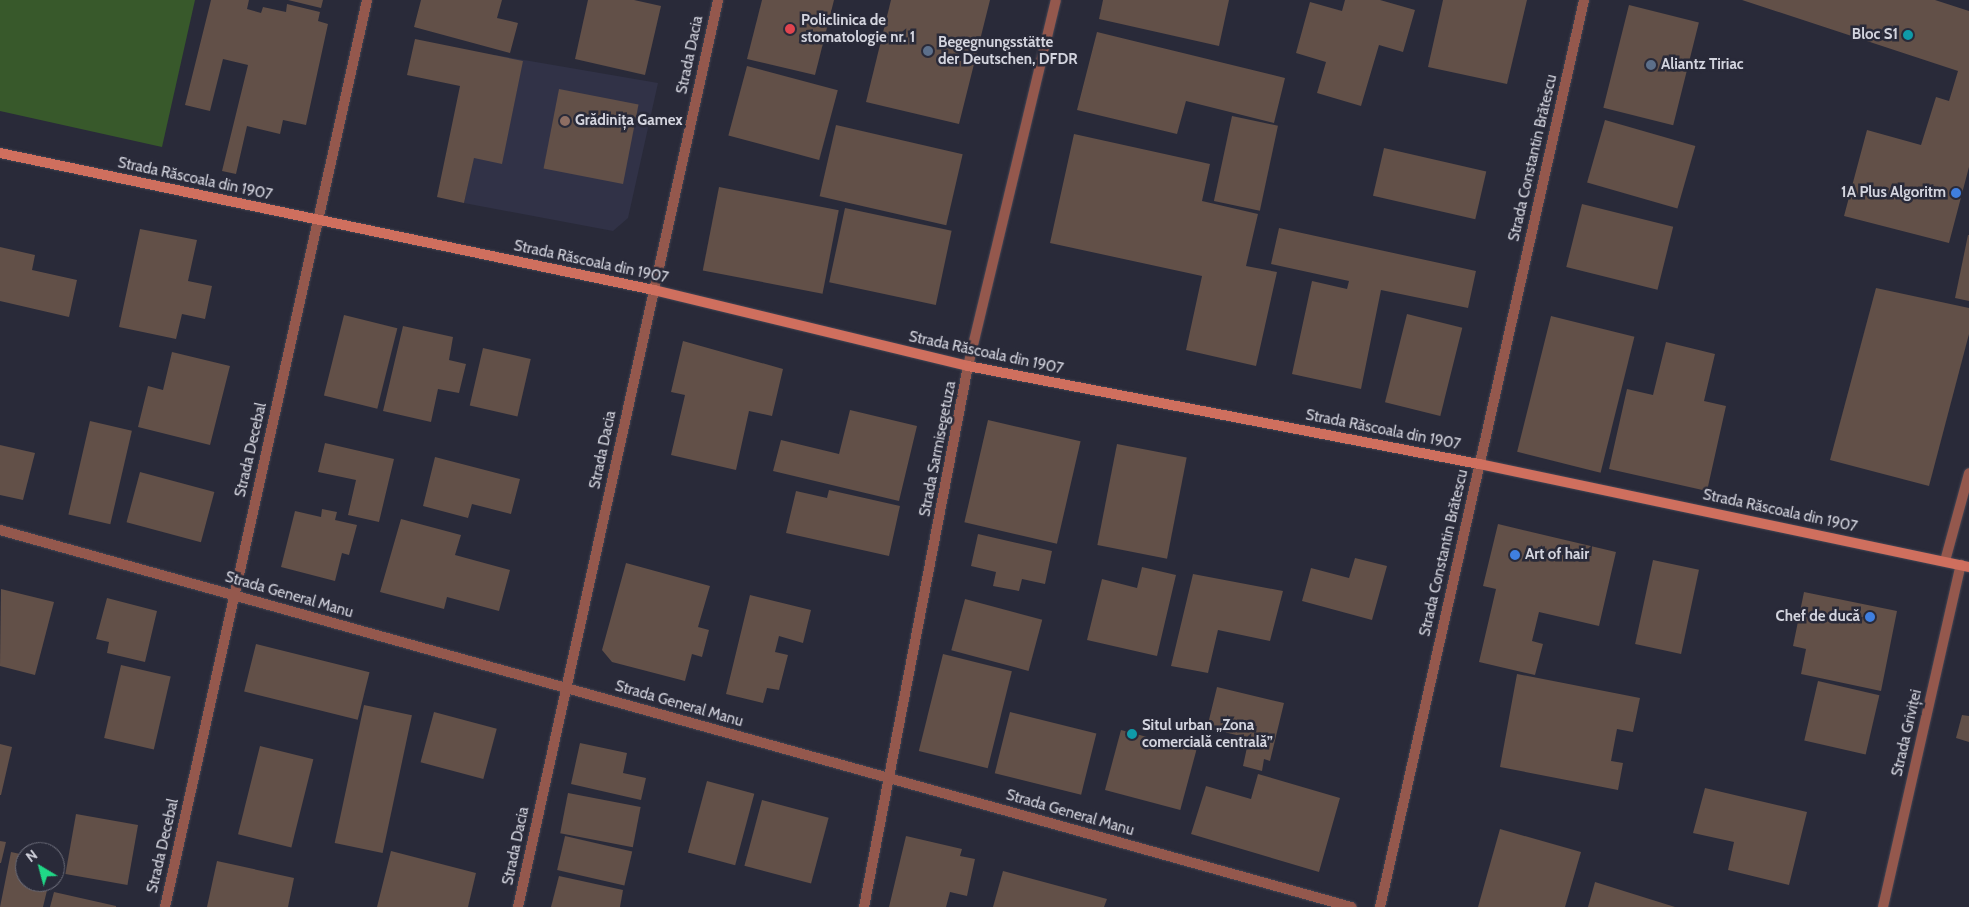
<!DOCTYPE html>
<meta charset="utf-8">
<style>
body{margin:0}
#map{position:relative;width:1969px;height:907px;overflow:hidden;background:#292a39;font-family:Cabin,sans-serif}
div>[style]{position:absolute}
.built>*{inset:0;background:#313247}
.green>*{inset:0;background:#38592b}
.building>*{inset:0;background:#625048;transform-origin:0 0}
.roads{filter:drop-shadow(0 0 1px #444553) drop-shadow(0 0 1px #444553)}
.lane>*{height:10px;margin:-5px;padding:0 5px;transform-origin:5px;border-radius:5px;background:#94584d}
.street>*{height:10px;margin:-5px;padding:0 5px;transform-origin:5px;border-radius:5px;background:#94584d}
.secondary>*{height:10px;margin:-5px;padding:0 5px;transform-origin:5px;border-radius:5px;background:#cf6f5e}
.dots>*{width:14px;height:14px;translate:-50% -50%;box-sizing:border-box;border:2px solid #292a39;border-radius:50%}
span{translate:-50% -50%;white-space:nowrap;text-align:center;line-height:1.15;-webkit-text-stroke:5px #292a39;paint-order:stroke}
.poi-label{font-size:15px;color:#d3d4de;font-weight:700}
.left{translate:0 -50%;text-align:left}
.right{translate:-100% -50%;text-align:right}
.street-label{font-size:15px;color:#d3d4de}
.north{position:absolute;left:15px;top:842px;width:50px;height:50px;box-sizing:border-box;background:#292a39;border:1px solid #6d6e7b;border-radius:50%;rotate:323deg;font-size:14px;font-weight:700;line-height:20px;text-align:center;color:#d3d4de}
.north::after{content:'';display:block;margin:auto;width:18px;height:22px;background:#20d887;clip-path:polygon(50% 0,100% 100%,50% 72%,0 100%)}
</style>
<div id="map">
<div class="built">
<i style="clip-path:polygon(495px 55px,658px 83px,628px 218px,613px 231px,464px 203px)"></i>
</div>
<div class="green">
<i style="clip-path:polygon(0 0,195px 0,162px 147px,0 111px)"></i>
</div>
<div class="building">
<i style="clip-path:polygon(211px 0,249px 0,247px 9px,261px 13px,263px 7px,286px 12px,287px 4px,320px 12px,318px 21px,328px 24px,306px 125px,283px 120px,280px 134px,247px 126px,236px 174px,222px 171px,248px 65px,223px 59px,210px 111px,185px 105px)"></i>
<i style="clip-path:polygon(288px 0,323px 0,321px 8px)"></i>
<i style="clip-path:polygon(421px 0,502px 0,497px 18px,518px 23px,510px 53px,414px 27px)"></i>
<i style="clip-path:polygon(588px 0,634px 0,661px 6px,645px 75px,575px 59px)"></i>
<i style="clip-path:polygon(762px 0,834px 0,815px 75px,747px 59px)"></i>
<i style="clip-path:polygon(891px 0,990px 0,959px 124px,866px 102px)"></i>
<i style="clip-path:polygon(1103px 0,1229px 0,1219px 46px,1099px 19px)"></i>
<i style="clip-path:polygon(1345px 0,1380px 0,1415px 10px,1403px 52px,1379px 45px,1361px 106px,1317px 93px,1326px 62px,1296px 53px,1310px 2px,1342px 11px)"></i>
<i style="clip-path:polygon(1443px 0,1527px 0,1507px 84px,1428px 67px)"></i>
<i style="clip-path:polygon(1742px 0,1935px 0,1969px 11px,1969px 167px,1949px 243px,1844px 216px,1867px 130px,1921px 145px,1936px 97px,1949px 101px,1958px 71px)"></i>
<i style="left:1629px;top:5px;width:72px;height:106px;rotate:14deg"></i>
<i style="clip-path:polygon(1097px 32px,1285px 78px,1274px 123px,1186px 101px,1177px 134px,1077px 110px)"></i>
<i style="clip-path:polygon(415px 39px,523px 61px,502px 164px,474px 158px,464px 203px,437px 197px,460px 86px,407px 75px)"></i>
<i style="left:747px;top:66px;width:94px;height:72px;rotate:15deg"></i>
<i style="left:559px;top:89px;width:81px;height:81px;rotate:11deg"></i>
<i style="left:1232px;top:116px;width:47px;height:87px;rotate:12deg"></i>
<i style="left:1605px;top:120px;width:94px;height:65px;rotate:16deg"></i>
<i style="left:836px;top:125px;width:130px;height:73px;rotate:13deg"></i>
<i style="clip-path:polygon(1074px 134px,1210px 164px,1202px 201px,1258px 214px,1246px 266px,1277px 272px,1256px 366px,1186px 350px,1202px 276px,1050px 243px)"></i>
<i style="left:1384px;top:148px;width:105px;height:49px;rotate:13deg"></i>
<i style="left:719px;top:187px;width:122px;height:85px;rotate:11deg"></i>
<i style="left:1582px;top:204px;width:94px;height:65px;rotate:14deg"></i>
<i style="left:845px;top:208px;width:109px;height:76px;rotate:12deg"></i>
<i style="clip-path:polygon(1279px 228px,1476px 271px,1468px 308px,1381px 290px,1361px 389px,1292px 374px,1312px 281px,1347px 289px,1349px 281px,1271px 264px)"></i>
<i style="clip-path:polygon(140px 229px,197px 240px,188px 281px,212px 286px,205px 319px,182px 314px,176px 339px,119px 327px)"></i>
<i style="clip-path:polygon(1968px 235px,1969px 235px,1969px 301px,1955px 298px)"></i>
<i style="clip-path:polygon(0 247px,35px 255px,32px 270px,77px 280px,69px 317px,0 301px)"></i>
<i style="clip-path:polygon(1876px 288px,1969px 308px,1969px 334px,1929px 486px,1830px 460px)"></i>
<i style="left:1407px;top:314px;width:57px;height:91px;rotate:14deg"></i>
<i style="left:344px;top:315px;width:55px;height:83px;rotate:14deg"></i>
<i style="left:1551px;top:316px;width:86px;height:140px;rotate:14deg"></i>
<i style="clip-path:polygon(403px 326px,453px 337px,449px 360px,466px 364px,459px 393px,438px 389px,431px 422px,383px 411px)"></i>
<i style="clip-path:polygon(683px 341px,783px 369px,772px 416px,749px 411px,736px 470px,671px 455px,685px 395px,671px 392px)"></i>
<i style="clip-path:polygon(1666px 342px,1715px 354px,1704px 401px,1726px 406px,1707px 491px,1609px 469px,1627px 389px,1653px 395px)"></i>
<i style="left:483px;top:348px;width:49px;height:59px;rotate:13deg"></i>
<i style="clip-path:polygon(172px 352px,230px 366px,210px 445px,138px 427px,148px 386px,163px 390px)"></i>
<i style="clip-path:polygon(850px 410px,917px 426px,899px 501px,773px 471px,781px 440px,839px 454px)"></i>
<i style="left:988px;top:420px;width:95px;height:105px;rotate:13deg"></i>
<i style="left:90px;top:421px;width:43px;height:96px;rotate:13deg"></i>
<i style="clip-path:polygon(325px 443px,394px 459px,379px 522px,348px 515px,356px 480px,318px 472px)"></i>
<i style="left:1117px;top:444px;width:71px;height:103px;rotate:11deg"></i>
<i style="clip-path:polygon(0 445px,35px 453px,23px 500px,0 495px)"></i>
<i style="clip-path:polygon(435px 457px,520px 479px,511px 514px,472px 504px,468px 518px,423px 506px)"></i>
<i style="left:140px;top:472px;width:77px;height:52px;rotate:15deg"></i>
<i style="clip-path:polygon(829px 490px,900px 506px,889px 556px,786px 533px,796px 491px,827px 498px)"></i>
<i style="clip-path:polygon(322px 509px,337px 512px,335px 520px,357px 525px,349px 555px,342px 553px,335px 581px,281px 567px,295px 511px,321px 517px)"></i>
<i style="clip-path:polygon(401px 519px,461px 535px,455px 555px,510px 570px,499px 611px,447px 597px,444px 609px,380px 592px)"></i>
<i style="clip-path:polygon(1498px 524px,1616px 552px,1599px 626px,1539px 612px,1532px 641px,1543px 644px,1535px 675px,1479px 662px,1496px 589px,1483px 586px)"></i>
<i style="clip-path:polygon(978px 534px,1052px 551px,1045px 584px,1022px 579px,1019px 591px,993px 586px,996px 572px,971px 566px)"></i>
<i style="clip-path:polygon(1355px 558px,1387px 566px,1372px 620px,1302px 601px,1311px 568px,1349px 578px)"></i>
<i style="left:1653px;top:560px;width:47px;height:86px;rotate:12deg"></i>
<i style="clip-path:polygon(626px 563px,710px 586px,698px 627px,709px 630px,702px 657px,692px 654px,685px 681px,612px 662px,602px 650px)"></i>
<i style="clip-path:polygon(1142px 567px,1176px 575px,1157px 656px,1087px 640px,1102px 579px,1137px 588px)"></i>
<i style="clip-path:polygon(1193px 574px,1283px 591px,1270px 641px,1218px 630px,1208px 673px,1171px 666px)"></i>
<i style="clip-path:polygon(1px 589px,54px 602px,35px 675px,0 666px)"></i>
<i style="clip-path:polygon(1804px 592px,1897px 611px,1881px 691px,1801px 674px,1806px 649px,1793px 646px)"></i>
<i style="clip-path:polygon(750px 595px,811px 610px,803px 643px,779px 636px,775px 652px,788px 655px,779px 690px,767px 688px,763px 703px,726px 694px)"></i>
<i style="clip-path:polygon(107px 598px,157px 611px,145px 662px,107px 653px,109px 642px,96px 639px)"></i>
<i style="left:965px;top:599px;width:80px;height:53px;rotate:15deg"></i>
<i style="left:256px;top:644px;width:117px;height:49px;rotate:14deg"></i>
<i style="left:943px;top:654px;width:71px;height:100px;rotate:14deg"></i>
<i style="left:121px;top:665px;width:51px;height:75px;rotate:13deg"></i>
<i style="clip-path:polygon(1517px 674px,1640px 698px,1633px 732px,1617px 729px,1611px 761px,1623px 763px,1618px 790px,1500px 767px)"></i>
<i style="left:1818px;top:681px;width:63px;height:61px;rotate:13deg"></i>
<i style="clip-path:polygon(1217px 687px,1284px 703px,1270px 761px,1264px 759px,1262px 771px,1243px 766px,1249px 738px,1207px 728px)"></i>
<i style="left:364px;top:705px;width:49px;height:141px;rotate:12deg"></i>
<i style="left:434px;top:712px;width:65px;height:52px;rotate:15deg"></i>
<i style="left:1010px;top:712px;width:89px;height:63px;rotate:14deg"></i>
<i style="clip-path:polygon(1962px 715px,1969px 716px,1969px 742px,1956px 738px)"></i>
<i style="left:1121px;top:730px;width:78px;height:62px;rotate:15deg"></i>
<i style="clip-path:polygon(580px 743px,627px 753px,623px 773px,646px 778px,641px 800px,571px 784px)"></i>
<i style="clip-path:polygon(0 744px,12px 747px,1px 795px,0 795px)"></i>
<i style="left:260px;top:746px;width:55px;height:91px;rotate:14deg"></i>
<i style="clip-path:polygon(1258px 774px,1340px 798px,1319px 872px,1191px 834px,1206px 786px,1251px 799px)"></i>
<i style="left:707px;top:781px;width:49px;height:74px;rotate:15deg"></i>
<i style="clip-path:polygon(1705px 788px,1807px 812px,1789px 885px,1728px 870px,1734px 842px,1693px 833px)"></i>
<i style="left:568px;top:793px;width:74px;height:41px;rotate:11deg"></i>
<i style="left:762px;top:800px;width:69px;height:68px;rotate:15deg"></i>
<i style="left:76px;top:814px;width:63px;height:61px;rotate:10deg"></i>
<i style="clip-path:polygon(1500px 829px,1581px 852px,1565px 907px,1478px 907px)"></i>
<i style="left:565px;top:836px;width:69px;height:35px;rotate:13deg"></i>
<i style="clip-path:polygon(906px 836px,962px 849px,960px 856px,975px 859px,967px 896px,950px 892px,946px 907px,889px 907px)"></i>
<i style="clip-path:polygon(0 841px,6px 842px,1px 863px,0 863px)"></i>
<i style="clip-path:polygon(391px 851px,476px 873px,468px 907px,377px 907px)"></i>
<i style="clip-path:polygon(11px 852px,25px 855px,25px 882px,49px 882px,43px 907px,0 907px)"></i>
<i style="clip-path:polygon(217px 861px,294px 878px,288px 907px,207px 907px)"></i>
<i style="clip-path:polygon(1003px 871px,1107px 899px,1104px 907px,993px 907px)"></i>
<i style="clip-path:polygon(559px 876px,623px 890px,620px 907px,551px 907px)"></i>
<i style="clip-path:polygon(1595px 882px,1675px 907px,1588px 907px)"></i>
<i style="clip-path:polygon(54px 892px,116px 906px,116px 907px,50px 907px)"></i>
</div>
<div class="roads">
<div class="lane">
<i style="left:1945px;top:561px;width:91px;rotate:-74.7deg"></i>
</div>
<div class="street">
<i style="left:0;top:530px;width:1403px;rotate:15.59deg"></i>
<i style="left:165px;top:907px;width:929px;rotate:-77.44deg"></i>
<i style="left:518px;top:907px;width:929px;rotate:-77.56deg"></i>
<i style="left:864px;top:907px;width:551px;rotate:-79.12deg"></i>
<i style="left:968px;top:366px;width:376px;rotate:-76.5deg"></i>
<i style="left:1380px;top:907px;width:930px;rotate:-77.32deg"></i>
<i style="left:1883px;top:907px;width:351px;rotate:-77.2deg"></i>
</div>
<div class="secondary">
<i style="left:0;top:153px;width:668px;rotate:11.83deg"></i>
<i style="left:654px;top:290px;width:323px;rotate:13.6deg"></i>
<i style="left:968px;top:366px;width:520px;rotate:10.86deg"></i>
<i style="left:1479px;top:464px;width:501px;rotate:11.87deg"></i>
</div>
</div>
<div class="dots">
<i style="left:790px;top:29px;background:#e0444e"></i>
<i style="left:1908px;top:35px;background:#0f9aa8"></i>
<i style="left:928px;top:51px;background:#5c6f8a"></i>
<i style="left:1651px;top:65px;background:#5c6f8a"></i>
<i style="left:565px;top:121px;background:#8d6e63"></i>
<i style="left:1956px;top:193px;background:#3f7fe0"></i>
<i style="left:1515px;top:555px;background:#3f7fe0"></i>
<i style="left:1870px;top:617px;background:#3f7fe0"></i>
<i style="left:1132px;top:734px;background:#0f9aa8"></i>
</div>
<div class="poi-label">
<span class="left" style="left:801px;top:29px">Policlinica de<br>stomatologie nr. 1</span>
<span class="right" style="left:1898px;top:35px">Bloc S1</span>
<span class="left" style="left:938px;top:51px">Begegnungsstätte<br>der Deutschen, DFDR</span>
<span class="left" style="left:1661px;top:65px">Aliantz Tiriac</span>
<span class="left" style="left:575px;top:121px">Grădinița Gamex</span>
<span class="right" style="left:1946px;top:193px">1A Plus Algoritm</span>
<span class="left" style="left:1525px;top:555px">Art of hair</span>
<span class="right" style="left:1860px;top:617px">Chef de ducă</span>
<span class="left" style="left:1142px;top:734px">Situl urban „Zona<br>comercială centrală”</span>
</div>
<div class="street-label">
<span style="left:690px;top:55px;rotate:-78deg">Strada Dacia</span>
<span style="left:1533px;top:158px;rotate:-77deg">Strada Constantin Brătescu</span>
<span style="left:195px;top:179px;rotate:12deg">Strada Răscoala din 1907</span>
<span style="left:591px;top:262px;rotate:12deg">Strada Răscoala din 1907</span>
<span style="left:986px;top:353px;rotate:12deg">Strada Răscoala din 1907</span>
<span style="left:1383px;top:430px;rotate:11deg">Strada Răscoala din 1907</span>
<span style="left:938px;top:449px;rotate:-79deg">Strada Sarmisegetuza</span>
<span style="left:251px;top:450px;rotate:-77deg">Strada Decebal</span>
<span style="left:603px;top:450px;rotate:-78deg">Strada Dacia</span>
<span style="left:1780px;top:511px;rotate:12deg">Strada Răscoala din 1907</span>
<span style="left:1444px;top:553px;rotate:-77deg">Strada Constantin Brătescu</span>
<span style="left:289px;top:595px;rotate:16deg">Strada General Manu</span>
<span style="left:679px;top:704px;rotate:16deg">Strada General Manu</span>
<span style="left:1907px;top:733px;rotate:-77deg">Strada Griviței</span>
<span style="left:1070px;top:813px;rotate:16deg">Strada General Manu</span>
<span style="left:163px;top:846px;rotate:-77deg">Strada Decebal</span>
<span style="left:516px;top:846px;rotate:-78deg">Strada Dacia</span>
</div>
<div class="north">N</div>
</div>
